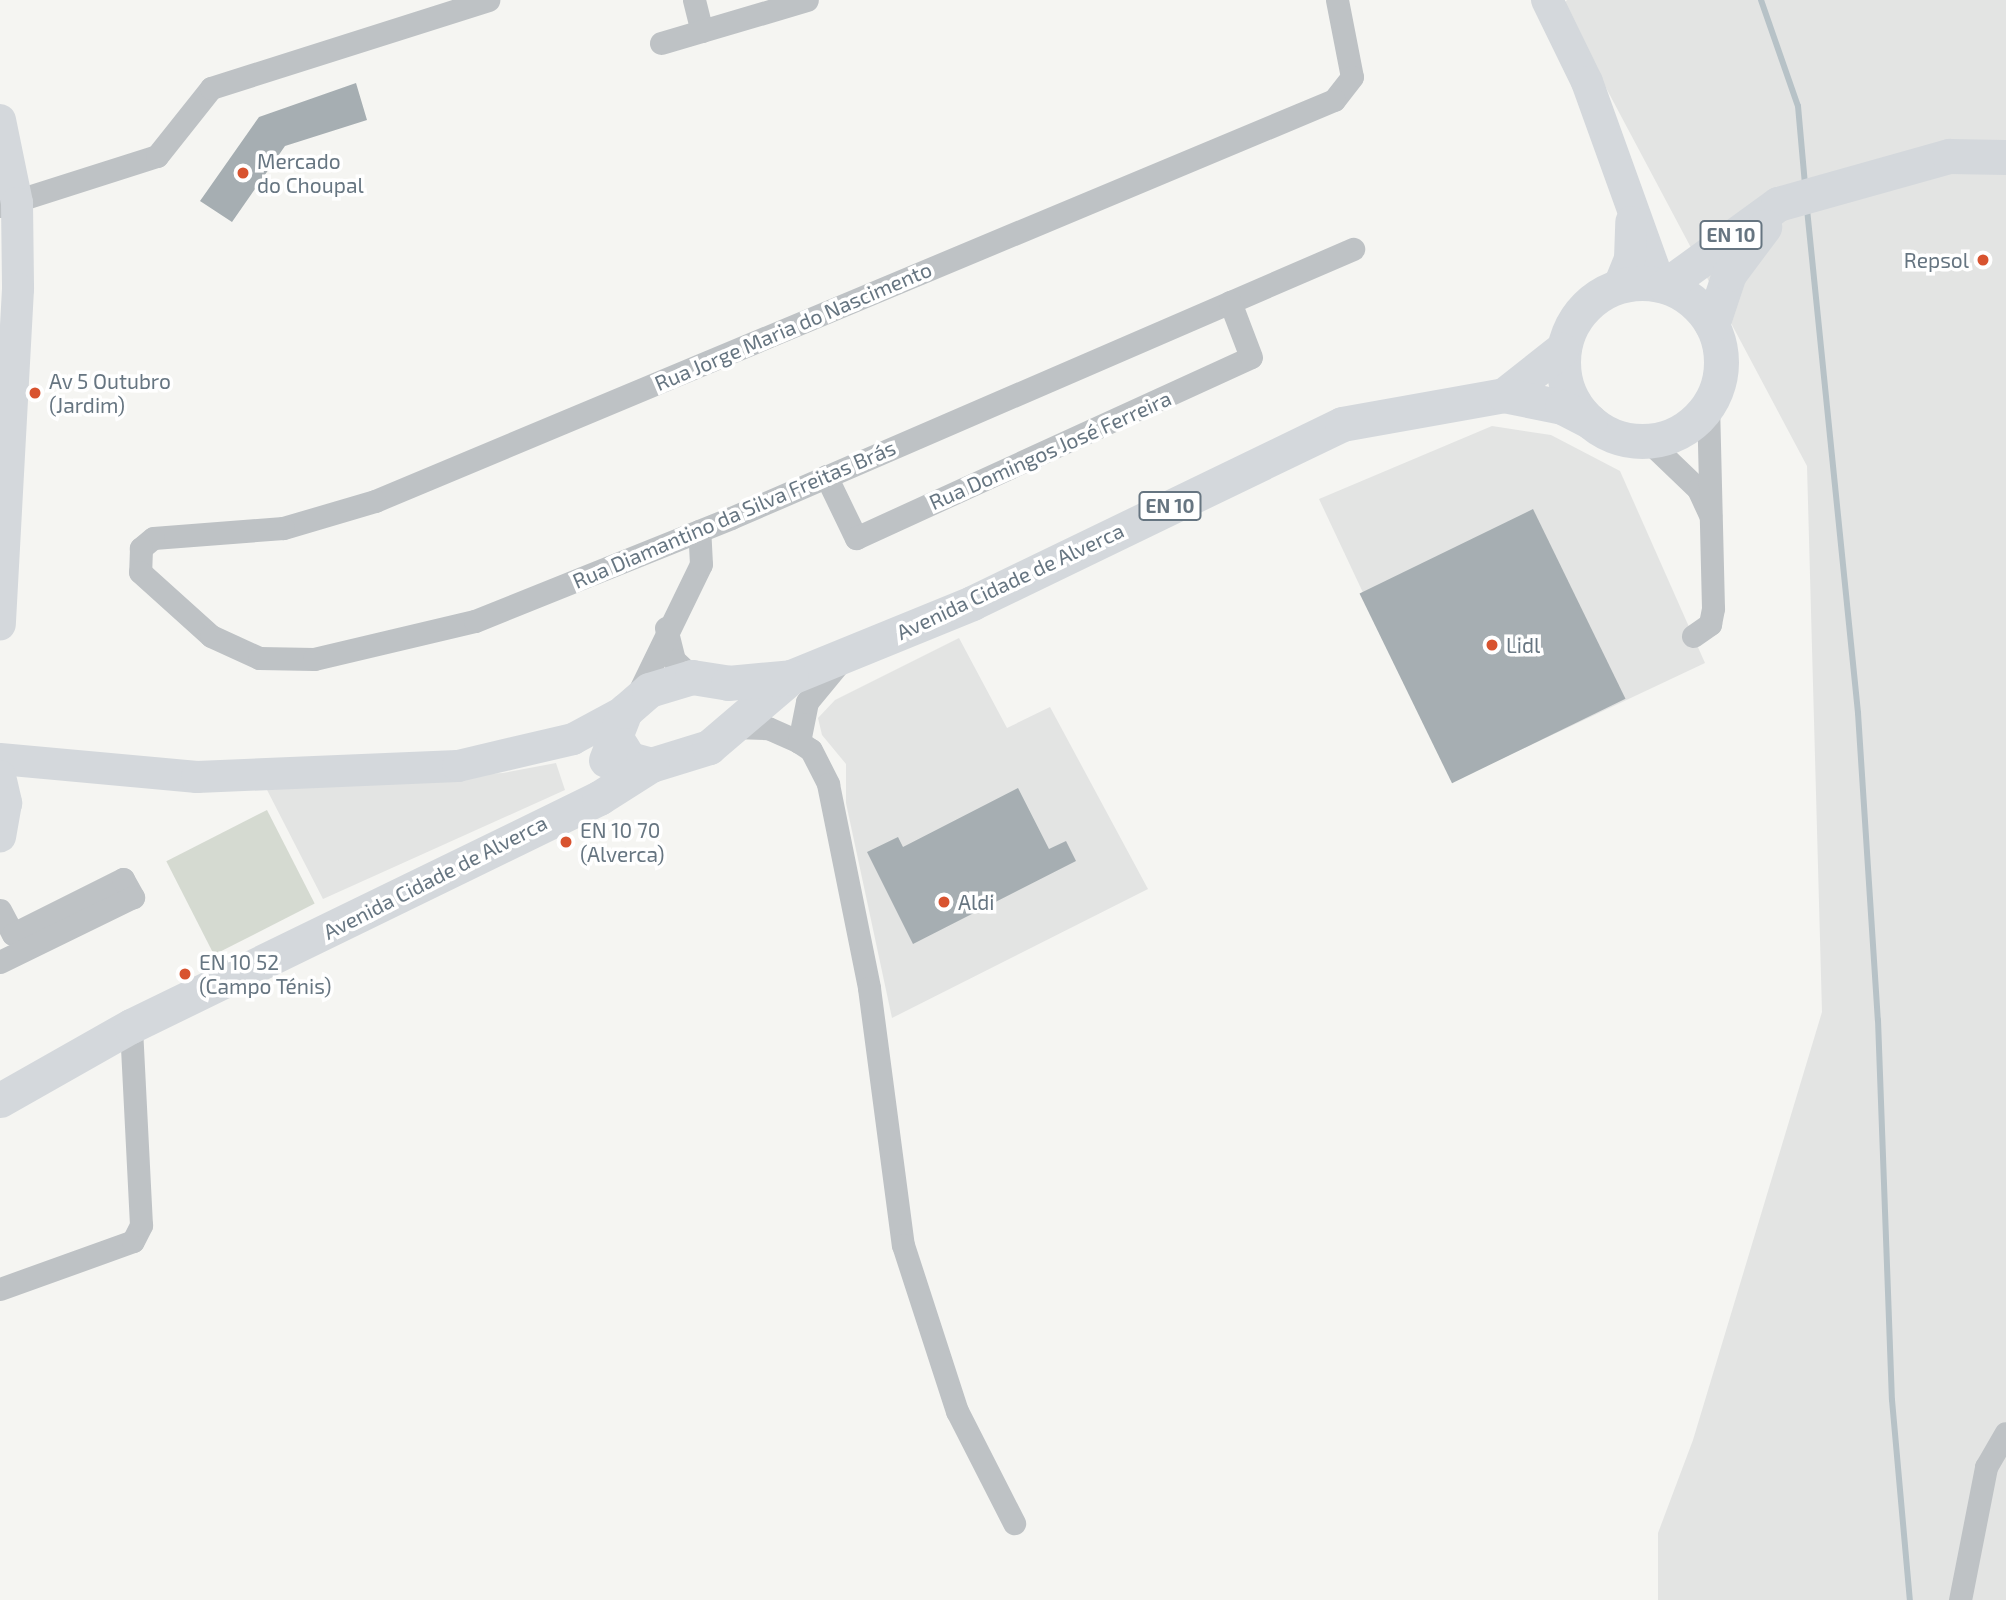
<!DOCTYPE html>
<meta charset="utf-8">
<style>
body{margin:0}
#map{position:relative;width:2006px;height:1600px;overflow:hidden;background:#f5f5f2;font-family:"Exo 2",sans-serif}
div>[style]{position:absolute}
.built>*{inset:0;background:#e3e4e3}
.green>*{inset:0;background:#d5dad1;transform-origin:0 0}
.stream>*{height:6px;margin:-3px;padding:0 3px;transform-origin:3px;border-radius:3px;background:#b7c2c7}
.building>*{inset:0;background:#a6aeb2;transform-origin:0 0}
.street>*{height:23px;margin:-11.5px;padding:0 11.5px;transform-origin:11.5px;border-radius:11.5px;background:#bec2c5}
.secondary>*{height:32px;margin:-16px;padding:0 16px;transform-origin:16px;border-radius:16px;background:#d4d8dc}
.primary>*{height:35px;margin:-17.5px;padding:0 17.5px;transform-origin:17.5px;border-radius:17.5px;background:#d4d8dc}
.primary>.ring{margin:-17.5px;padding:0;box-sizing:content-box;background:none;border:35px solid #d4d8dc;border-radius:50%}
.dots>*{width:19px;height:19px;translate:-50% -50%;box-sizing:border-box;border:4px solid #fff;border-radius:50%}
span{translate:-50% -50%;white-space:nowrap;text-align:center;line-height:1.15;-webkit-text-stroke:7px #fff;paint-order:stroke}
.shield-label span{padding:2px 5px;background:#fff;border:2px solid;border-radius:5px;-webkit-text-stroke-width:0}
.shield-label{font-size:19px;color:#667581;font-weight:700}
.poi-label{font-size:21px;color:#667581}
.left{translate:0 -50%;text-align:left}
.right{translate:-100% -50%;text-align:right}
.street-label{font-size:21px;color:#667581}
</style>
<div id="map">
<div class="built">
<i style="clip-path:polygon(1567px 0,2006px 0,2006px 1600px,1658px 1600px,1658px 1533px,1693px 1440px,1822px 1012px,1807px 466px,1562px 5px)"></i>
<i style="clip-path:polygon(1492px 426px,1551px 435px,1620px 471px,1705px 663px,1452px 782px,1319px 499px)"></i>
<i style="clip-path:polygon(959px 638px,1007px 728px,1050px 707px,1148px 889px,892px 1018px,846px 803px,846px 764px,822px 735px,818px 718px,835px 700px)"></i>
<i style="clip-path:polygon(556px 763px,565px 790px,323px 899px,265px 786px,503px 773px)"></i>
</div>
<div class="green">
<i style="left:267px;top:810px;width:105px;height:113px;rotate:63deg"></i>
</div>
<div class="stream">
<i style="left:1761px;top:0;width:112px;rotate:70.8deg"></i>
<i style="left:1798px;top:106px;width:78px;rotate:84.9deg"></i>
<i style="left:1807px;top:209px;width:507px;rotate:84.22deg"></i>
<i style="left:1858px;top:713px;width:308px;rotate:86.3deg"></i>
<i style="left:1878px;top:1020px;width:380px;rotate:87.9deg"></i>
<i style="left:1892px;top:1400px;width:201px;rotate:84.9deg"></i>
</div>
<div class="building">
<i style="clip-path:polygon(356px 83px,367px 120px,285px 146px,232px 222px,200px 201px,259px 117px)"></i>
<i style="left:1533px;top:509px;width:211px;height:193px;rotate:64deg"></i>
<i style="clip-path:polygon(1018px 788px,1049px 849px,1066px 841px,1076px 861px,913px 944px,867px 852px,898px 837px,903px 847px)"></i>
</div>
<div class="street">
<i style="left:694px;top:0;width:32px;rotate:76deg"></i>
<i style="left:1337px;top:0;width:78px;rotate:79deg"></i>
<i style="left:1352px;top:77px;width:29px;rotate:128deg"></i>
<i style="left:1334px;top:100px;width:1039px;rotate:157.31deg"></i>
<i style="left:375px;top:501px;width:96px;rotate:163.6deg"></i>
<i style="left:283px;top:528px;width:130px;rotate:175.6deg"></i>
<i style="left:153px;top:538px;width:16px;rotate:140deg"></i>
<i style="left:141px;top:548px;width:24px;rotate:92deg"></i>
<i style="left:140px;top:572px;width:96px;rotate:42deg"></i>
<i style="left:211px;top:636px;width:53px;rotate:24.6deg"></i>
<i style="left:259px;top:658px;width:55px;rotate:1deg"></i>
<i style="left:314px;top:659px;width:165px;rotate:-13.3deg"></i>
<i style="left:475px;top:621px;width:276px;rotate:-21.9deg"></i>
<i style="left:731px;top:518px;width:678px;rotate:-23.39deg"></i>
<i style="left:661px;top:43px;width:152px;rotate:-16.4deg"></i>
<i style="left:0;top:206px;width:165px;rotate:-17.7deg"></i>
<i style="left:157px;top:156px;width:87px;rotate:-51.5deg"></i>
<i style="left:211px;top:88px;width:291px;rotate:-17.6deg"></i>
<i style="left:1648px;top:441px;width:69px;rotate:43.8deg"></i>
<i style="left:1698px;top:489px;width:29px;rotate:65deg"></i>
<i style="left:826px;top:476px;width:69px;rotate:64.2deg"></i>
<i style="left:856px;top:538px;width:434px;rotate:-24.6deg"></i>
<i style="left:1251px;top:357px;width:59px;rotate:-110.9deg"></i>
<i style="left:666px;top:628px;width:33px;rotate:76deg"></i>
<i style="left:674px;top:660px;width:25px;rotate:43deg"></i>
<i style="left:1693px;top:636px;width:21px;rotate:-35deg"></i>
<i style="left:1710px;top:624px;width:16px;rotate:-79deg"></i>
<i style="left:1713px;top:608px;width:202px;rotate:-91.4deg"></i>
<i style="left:635px;top:700px;width:151px;rotate:-64.1deg"></i>
<i style="left:701px;top:564px;width:33px;rotate:-93deg"></i>
<i style="left:735px;top:727px;width:33px;rotate:2deg"></i>
<i style="left:768px;top:728px;width:34px;rotate:24deg"></i>
<i style="left:799px;top:742px;width:14px;rotate:34deg"></i>
<i style="left:811px;top:750px;width:38px;rotate:63deg"></i>
<i style="left:828px;top:784px;width:208px;rotate:78.6deg"></i>
<i style="left:869px;top:988px;width:259px;rotate:82.5deg"></i>
<i style="left:903px;top:1245px;width:175px;rotate:72deg"></i>
<i style="left:957px;top:1411px;width:126px;rotate:63deg"></i>
<i style="left:799px;top:742px;width:41px;rotate:-78.7deg"></i>
<i style="left:807px;top:702px;width:50px;rotate:-50.6deg"></i>
<i style="left:0;top:910px;width:27px;rotate:62deg"></i>
<i style="left:13px;top:934px;width:123px;rotate:-26.6deg"></i>
<i style="left:123px;top:879px;width:21px;rotate:61deg"></i>
<i style="left:133px;top:897px;width:148px;rotate:154deg"></i>
<i style="left:0;top:1289px;width:141px;rotate:-19.8deg"></i>
<i style="left:133px;top:1241px;width:18px;rotate:-63deg"></i>
<i style="left:141px;top:1225px;width:199px;rotate:-92.9deg"></i>
<i style="left:1960px;top:1600px;width:136px;rotate:-78.9deg"></i>
<i style="left:1986px;top:1467px;width:39px;rotate:-60deg"></i>
</div>
<div class="secondary">
<i style="left:1547px;top:0;width:91px;rotate:64deg"></i>
<i style="left:1587px;top:82px;width:216px;rotate:70.2deg"></i>
<i style="left:0;top:120px;width:85px;rotate:78.4deg"></i>
<i style="left:17px;top:203px;width:86px;rotate:89.3deg"></i>
<i style="left:18px;top:289px;width:336px;rotate:93.1deg"></i>
<i style="left:1619px;top:286px;width:29px;rotate:-68deg"></i>
<i style="left:1630px;top:259px;width:37px;rotate:-88deg"></i>
<i style="left:0;top:759px;width:198px;rotate:5.2deg"></i>
<i style="left:197px;top:777px;width:261px;rotate:-2.4deg"></i>
<i style="left:458px;top:766px;width:118px;rotate:-13.2deg"></i>
<i style="left:573px;top:739px;width:59px;rotate:-28.3deg"></i>
<i style="left:0;top:776px;width:28px;rotate:77deg"></i>
<i style="left:6px;top:803px;width:34px;rotate:100deg"></i>
</div>
<div class="primary">
<i class="ring" style="left:1563px;top:283px;width:123px;height:123px"></i>
<i style="left:1665px;top:286px;width:140px;rotate:-36deg"></i>
<i style="left:1778px;top:204px;width:178px;rotate:-15.7deg"></i>
<i style="left:1949px;top:156px;width:57px;rotate:1deg"></i>
<i style="left:1712px;top:325px;width:54px;rotate:-71.6deg"></i>
<i style="left:1729px;top:274px;width:59px;rotate:-53.3deg"></i>
<i style="left:1504px;top:395px;width:73px;rotate:-38.3deg"></i>
<i style="left:616px;top:738px;width:25px;rotate:58deg"></i>
<i style="left:629px;top:759px;width:23px;rotate:15deg"></i>
<i style="left:651px;top:765px;width:61px;rotate:-17.2deg"></i>
<i style="left:709px;top:747px;width:108px;rotate:-40.5deg"></i>
<i style="left:791px;top:677px;width:196px;rotate:-22.2deg"></i>
<i style="left:972px;top:603px;width:411px;rotate:-25.8deg"></i>
<i style="left:1342px;top:424px;width:165px;rotate:-10.1deg"></i>
<i style="left:1504px;top:395px;width:59px;rotate:11.7deg"></i>
<i style="left:1562px;top:407px;width:31px;rotate:27deg"></i>
<i style="left:606px;top:760px;width:53px;rotate:-68.8deg"></i>
<i style="left:625px;top:711px;width:32px;rotate:-41deg"></i>
<i style="left:649px;top:690px;width:45px;rotate:-16.8deg"></i>
<i style="left:692px;top:677px;width:36px;rotate:9deg"></i>
<i style="left:728px;top:683px;width:63px;rotate:-5.4deg"></i>
<i style="left:0;top:1100px;width:150px;rotate:-29.5deg"></i>
<i style="left:131px;top:1026px;width:521px;rotate:-25.97deg"></i>
<i style="left:599px;top:798px;width:62px;rotate:-32.4deg"></i>
</div>
<div class="dots">
<i style="left:243px;top:173px;background:#d8532f"></i>
<i style="left:1983px;top:260px;background:#d8532f"></i>
<i style="left:35px;top:393px;background:#d8532f"></i>
<i style="left:1492px;top:645px;background:#d8532f"></i>
<i style="left:566px;top:842px;background:#d8532f"></i>
<i style="left:944px;top:902px;background:#d8532f"></i>
<i style="left:185px;top:974px;background:#d8532f"></i>
</div>
<div class="shield-label">
<span style="left:1731px;top:235px">EN 10</span>
<span style="left:1170px;top:506px">EN 10</span>
</div>
<div class="poi-label">
<span class="left" style="left:257px;top:173px">Mercado<br>do Choupal</span>
<span class="right" style="left:1969px;top:260px">Repsol</span>
<span class="left" style="left:49px;top:393px">Av 5 Outubro<br>(Jardim)</span>
<span class="left" style="left:1506px;top:645px">Lidl</span>
<span class="left" style="left:580px;top:842px">EN 10 70<br>(Alverca)</span>
<span class="left" style="left:958px;top:902px">Aldi</span>
<span class="left" style="left:199px;top:974px">EN 10 52<br>(Campo Ténis)</span>
</div>
<div class="street-label">
<span style="left:793px;top:326px;rotate:-23deg">Rua Jorge Maria do Nascimento</span>
<span style="left:1050px;top:450px;rotate:-24deg">Rua Domingos José Ferreira</span>
<span style="left:734px;top:514px;rotate:-23deg">Rua Diamantino da Silva Freitas Brás</span>
<span style="left:1010px;top:581px;rotate:-25deg">Avenida Cidade de Alverca</span>
<span style="left:435px;top:877px;rotate:-27deg">Avenida Cidade de Alverca</span>
</div>
</div>
